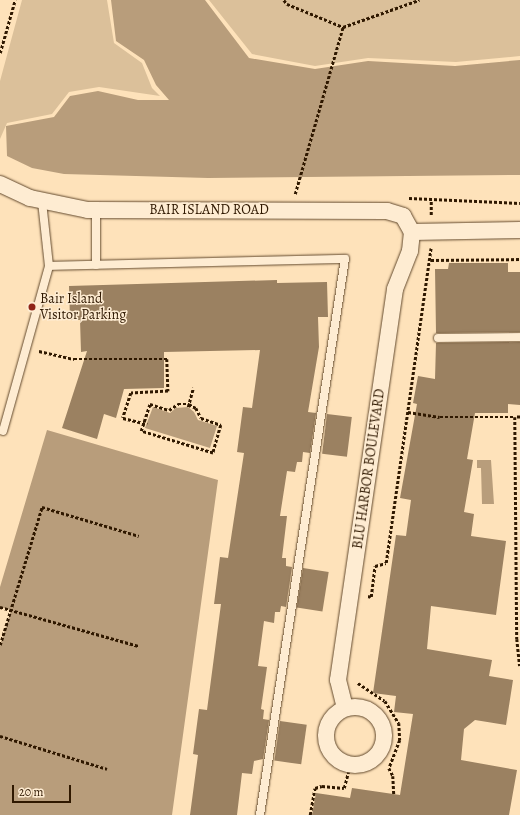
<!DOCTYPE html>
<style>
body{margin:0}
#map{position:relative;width:520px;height:815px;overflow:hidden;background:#fee2ba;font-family:Alegreya,serif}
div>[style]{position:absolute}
.green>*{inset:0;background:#dbc09a}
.water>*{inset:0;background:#b89d7b}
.building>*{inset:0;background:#9b8161;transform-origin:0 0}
.path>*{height:2.5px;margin-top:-1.25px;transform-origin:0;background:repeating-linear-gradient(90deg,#2f1800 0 3px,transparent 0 5px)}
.roads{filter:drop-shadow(0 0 1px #634a2e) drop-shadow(0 0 1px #634a2e)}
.lane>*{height:8px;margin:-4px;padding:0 4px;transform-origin:4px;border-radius:4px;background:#feecd2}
.street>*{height:16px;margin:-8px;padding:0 8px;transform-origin:8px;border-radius:8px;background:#feecd2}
.street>.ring{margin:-8px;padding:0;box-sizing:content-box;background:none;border:16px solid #feecd2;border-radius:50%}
.dots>*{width:11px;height:11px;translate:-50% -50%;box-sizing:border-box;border:2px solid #feecd2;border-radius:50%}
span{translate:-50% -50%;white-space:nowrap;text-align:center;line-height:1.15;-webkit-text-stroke:3px #feecd2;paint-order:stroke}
.street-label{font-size:14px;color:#2f1800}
.poi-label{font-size:14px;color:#2f1800}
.left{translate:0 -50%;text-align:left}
.scale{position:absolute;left:12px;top:785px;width:59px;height:18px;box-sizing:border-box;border:2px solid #2f1800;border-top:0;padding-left:5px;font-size:12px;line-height:14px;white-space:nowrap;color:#2f1800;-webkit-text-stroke:3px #feecd2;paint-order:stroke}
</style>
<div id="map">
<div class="green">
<i style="clip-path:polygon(22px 0,107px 0,114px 43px,142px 63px,152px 88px,160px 96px,99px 87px,69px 92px,52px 114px,7px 123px,0 139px,0 81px)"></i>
<i style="clip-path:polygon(209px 0,520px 0,520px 56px,456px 62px,368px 58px,315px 66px,252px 54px)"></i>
</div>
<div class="water">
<i style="clip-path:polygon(111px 0,205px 0,249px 58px,315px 69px,368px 61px,455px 66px,520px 60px,520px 175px,208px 178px,64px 174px,32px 168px,7px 156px,6px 126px,54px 117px,70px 96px,98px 91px,138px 100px,169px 100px,156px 85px,144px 60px,116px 41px)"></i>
<i style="clip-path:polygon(153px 407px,170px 413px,176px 408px,188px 407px,194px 412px,198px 420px,217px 426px,210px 448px,145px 428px)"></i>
<i style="clip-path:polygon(47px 430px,218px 480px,172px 815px,0 815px,0 645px,11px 610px,0 607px,0 587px)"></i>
<i style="clip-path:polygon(477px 460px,491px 460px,494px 504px,482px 504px,481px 468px,477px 468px)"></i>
</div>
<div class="building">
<i style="clip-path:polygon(449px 263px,508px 263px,508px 272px,520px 272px,520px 332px,436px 333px,435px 269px,448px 269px)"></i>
<i style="clip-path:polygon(277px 280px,277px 283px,327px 282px,328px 317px,318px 317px,319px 347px,308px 412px,316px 413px,310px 453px,303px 452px,302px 462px,297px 462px,295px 472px,287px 471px,280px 516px,287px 516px,282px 558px,286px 558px,286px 566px,292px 567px,286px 607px,281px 606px,280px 612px,275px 612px,274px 623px,264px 621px,258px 666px,267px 667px,261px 709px,264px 710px,263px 719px,269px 720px,263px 759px,254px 761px,252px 774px,242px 773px,237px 815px,190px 815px,198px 755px,193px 754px,199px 709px,207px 710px,221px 604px,214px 604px,220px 557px,228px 558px,244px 453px,237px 452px,243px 407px,252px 408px,260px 350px,164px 352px,164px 388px,124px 389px,116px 418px,104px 414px,97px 439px,62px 428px,87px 351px,81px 352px,80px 320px,70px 320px,69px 286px)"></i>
<i style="clip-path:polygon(520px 342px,520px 405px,508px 404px,508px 413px,475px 413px,467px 459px,473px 460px,464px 512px,474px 514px,471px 536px,506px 541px,496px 615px,431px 606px,427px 649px,492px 660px,489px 676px,513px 680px,506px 725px,475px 720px,464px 729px,461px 760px,517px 770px,509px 815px,312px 815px,316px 793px,350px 798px,352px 788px,400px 795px,413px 714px,394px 712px,396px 696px,373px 693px,396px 535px,406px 536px,411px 500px,400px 498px,417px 404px,413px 403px,418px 376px,435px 379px,436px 343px)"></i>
<i style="left:327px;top:414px;width:25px;height:40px;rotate:7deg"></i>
<i style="left:303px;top:568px;width:26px;height:40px;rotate:9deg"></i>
<i style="left:280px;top:721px;width:27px;height:40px;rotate:8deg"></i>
</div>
<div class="path">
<i style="left:284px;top:0;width:5px;rotate:53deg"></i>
<i style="left:287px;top:4px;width:61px;rotate:22.3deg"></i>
<i style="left:343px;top:27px;width:81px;rotate:-19.6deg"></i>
<i style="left:0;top:53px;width:55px;rotate:-74.2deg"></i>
<i style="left:295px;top:194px;width:174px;rotate:-74deg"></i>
<i style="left:409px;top:198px;width:111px;rotate:2.6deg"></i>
<i style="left:431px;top:215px;width:15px;rotate:-90deg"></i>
<i style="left:431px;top:260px;width:89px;rotate:-0.6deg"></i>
<i style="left:39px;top:351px;width:36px;rotate:13deg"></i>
<i style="left:74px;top:359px;width:93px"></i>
<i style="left:167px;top:359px;width:32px;rotate:88deg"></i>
<i style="left:168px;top:391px;width:37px;rotate:177deg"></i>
<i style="left:131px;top:393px;width:26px;rotate:108deg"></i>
<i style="left:123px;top:418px;width:25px;rotate:14deg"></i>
<i style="left:150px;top:404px;width:20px;rotate:18deg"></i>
<i style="left:169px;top:410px;width:11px;rotate:-34deg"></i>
<i style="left:178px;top:404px;width:11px"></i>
<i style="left:189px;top:404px;width:8px;rotate:30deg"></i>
<i style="left:196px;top:408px;width:11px;rotate:63deg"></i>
<i style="left:201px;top:418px;width:21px;rotate:19deg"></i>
<i style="left:221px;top:425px;width:29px;rotate:106deg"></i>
<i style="left:213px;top:453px;width:75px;rotate:-163deg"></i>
<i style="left:141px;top:431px;width:28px;rotate:-72deg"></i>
<i style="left:188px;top:407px;width:20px;rotate:-75deg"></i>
<i style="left:408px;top:412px;width:32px;rotate:9deg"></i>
<i style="left:440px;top:417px;width:75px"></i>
<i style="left:520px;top:417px;width:5px;rotate:180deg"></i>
<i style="left:515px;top:417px;width:222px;rotate:89.5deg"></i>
<i style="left:517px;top:639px;width:27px;rotate:84deg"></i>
<i style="left:368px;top:596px;width:3px;rotate:18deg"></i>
<i style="left:371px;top:597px;width:31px;rotate:-83deg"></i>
<i style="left:375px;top:566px;width:11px;rotate:-15deg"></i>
<i style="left:386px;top:563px;width:318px;rotate:-81.9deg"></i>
<i style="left:0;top:607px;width:144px;rotate:15.7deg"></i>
<i style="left:0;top:645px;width:144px;rotate:-73.1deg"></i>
<i style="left:42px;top:507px;width:101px;rotate:16.6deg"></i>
<i style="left:358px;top:683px;width:32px;rotate:34deg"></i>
<i style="left:385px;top:701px;width:26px;rotate:58deg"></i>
<i style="left:399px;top:723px;width:17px;rotate:87deg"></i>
<i style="left:400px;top:740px;width:30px;rotate:111deg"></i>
<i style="left:389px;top:768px;width:9px;rotate:63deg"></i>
<i style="left:393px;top:776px;width:18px;rotate:87deg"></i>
<i style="left:0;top:736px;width:112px;rotate:17.1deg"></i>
<i style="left:310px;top:815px;width:27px;rotate:-80deg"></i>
<i style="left:315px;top:788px;width:7px;rotate:-16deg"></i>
<i style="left:322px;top:786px;width:22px;rotate:5deg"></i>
<i style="left:344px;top:788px;width:24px;rotate:-75deg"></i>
</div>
<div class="roads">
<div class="lane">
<i style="left:96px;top:265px;width:55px;rotate:-90deg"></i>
<i style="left:49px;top:266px;width:296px;rotate:-1.4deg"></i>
<i style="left:345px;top:259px;width:562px;rotate:98.69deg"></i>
<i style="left:438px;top:338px;width:82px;rotate:-0.7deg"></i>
<i style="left:3px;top:431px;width:171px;rotate:-74.4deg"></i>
<i style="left:49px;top:266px;width:64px;rotate:-96.2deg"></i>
</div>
<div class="street">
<i style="left:0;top:184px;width:33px;rotate:25deg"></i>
<i style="left:30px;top:198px;width:59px;rotate:11.7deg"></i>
<i style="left:88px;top:210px;width:299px;rotate:0.2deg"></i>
<i style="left:387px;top:211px;width:17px;rotate:17deg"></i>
<i style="left:403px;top:216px;width:18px;rotate:61deg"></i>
<i style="left:412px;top:232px;width:108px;rotate:-1.1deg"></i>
<i class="ring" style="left:326px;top:707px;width:42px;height:42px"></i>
<i style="left:345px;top:708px;width:29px;rotate:-104deg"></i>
<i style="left:338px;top:680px;width:395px;rotate:-81.7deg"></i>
<i style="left:395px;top:289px;width:41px;rotate:-68.5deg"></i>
<i style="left:410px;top:251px;width:19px;rotate:-84deg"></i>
</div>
</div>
<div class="dots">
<i style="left:32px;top:307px;background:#8f2418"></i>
</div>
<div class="street-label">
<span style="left:209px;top:210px">BAIR ISLAND ROAD</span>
<span style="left:369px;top:469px;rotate:-82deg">BLU HARBOR BOULEVARD</span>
</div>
<div class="poi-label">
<span class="left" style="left:40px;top:307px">Bair Island<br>Visitor Parking</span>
</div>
<div class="scale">20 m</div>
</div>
